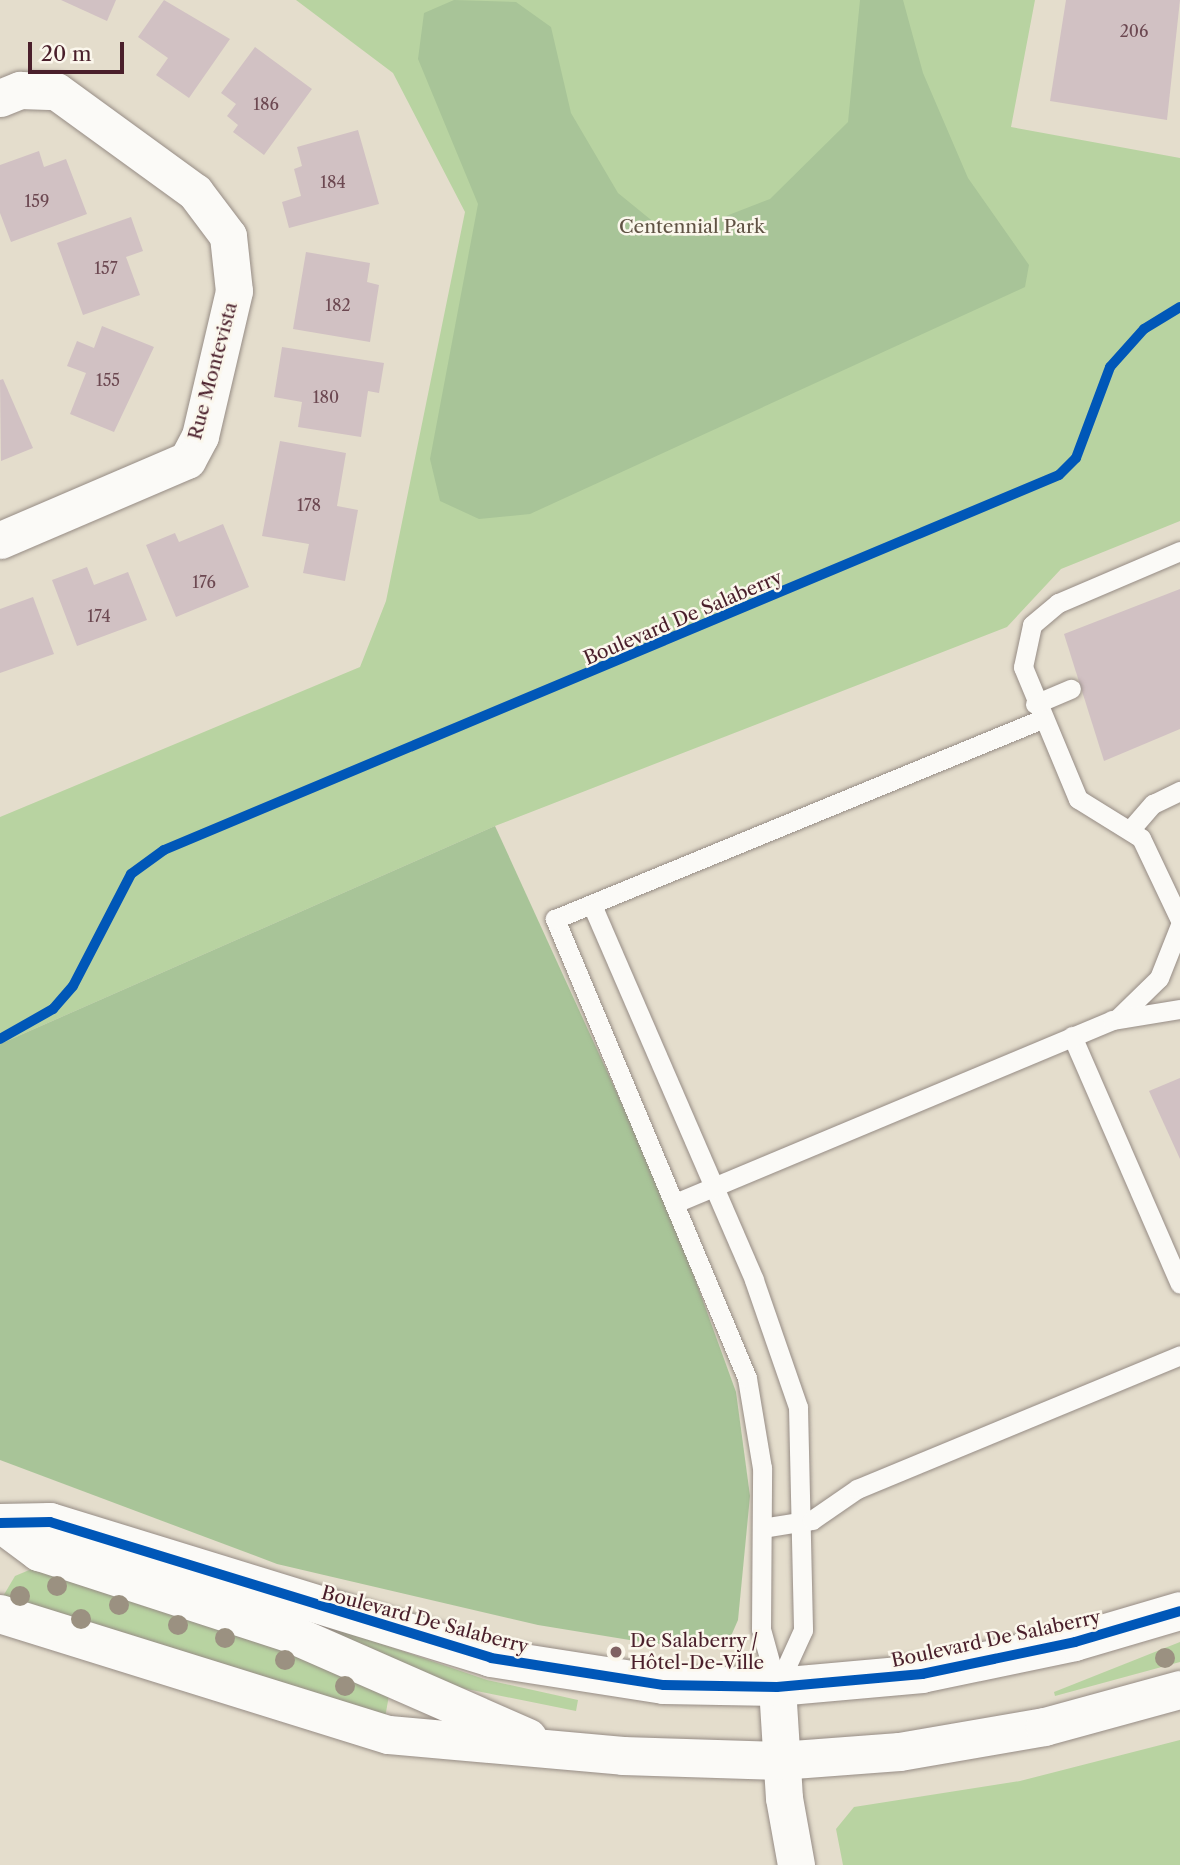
<!DOCTYPE html>
<meta charset="utf-8">
<style>
body{margin:0}
#map{position:relative;width:1180px;height:1865px;overflow:hidden;background:#e4ddcc;font-family:"Libre Caslon Text",serif}
div>[style]{position:absolute}
.green>*{inset:0;background:#b8d3a1}
.forest>*{inset:0;background:#a8c498}
.building>*{inset:0;background:#d1c1c3}
.roads{filter:drop-shadow(0 0 2px #968c85) drop-shadow(0 0 2px #968c85)}
.lane>*{height:19px;margin:-9.5px;padding:0 9.5px;transform-origin:9.5px;border-radius:9.5px;background:#fbfaf7}
.street>*{height:37px;margin:-18.5px;padding:0 18.5px;transform-origin:18.5px;border-radius:18.5px;background:#fbfaf7}
.secondary>*{height:38px;margin:-19px;padding:0 19px;transform-origin:19px;border-radius:19px;background:#fbfaf7}
.cycleway>*{height:10px;margin:-5px;padding:0 5px;transform-origin:5px;border-radius:5px;background:#0057b8}
.trees>*{width:20px;height:20px;margin:-10px;border-radius:50%;background:#9b9181}
.dots>*{width:19px;height:19px;translate:-50% -50%;box-sizing:border-box;border:4px solid #fbf7ec;border-radius:50%}
span{translate:-50% -50%;white-space:nowrap;text-align:center;line-height:1.15;-webkit-text-stroke:5px #fbf7ec;paint-order:stroke}
.number-label{font-size:16px;color:#6c4851}
.number-label span{-webkit-text-stroke-width:0}
.park-label{font-size:19px;color:#605344}
.street-label{font-size:19px;color:#4a1f2b}
.poi-label{font-size:19px;color:#4a1f2b}
.left{translate:0 -50%;text-align:left}
.scale{position:absolute;left:28px;top:42px;width:96px;height:32px;box-sizing:border-box;border:4px solid #4a1f2b;border-top:0;padding-left:9px;font-size:21px;line-height:24px;white-space:nowrap;color:#4a1f2b;-webkit-text-stroke:5px #fbf7ec;paint-order:stroke}
</style>
<div id="map">
<div class="green">
<i style="clip-path:polygon(296px 0,1035px 0,1011px 127px,1180px 158px,1180px 521px,1061px 569px,1007px 627px,495px 826px,0 1044px,0 817px,360px 667px,386px 601px,465px 212px,393px 73px)"></i>
<i style="clip-path:polygon(34px 1568px,289px 1646px,389px 1695px,385px 1718px,2px 1598px,15px 1576px)"></i>
<i style="clip-path:polygon(306px 1618px,487px 1680px,578px 1700px,576px 1711px,437px 1683px)"></i>
<i style="clip-path:polygon(1180px 1642px,1180px 1662px,1055px 1696px,1054px 1692px)"></i>
<i style="clip-path:polygon(1180px 1740px,1180px 1865px,843px 1865px,836px 1829px,854px 1807px,1020px 1781px)"></i>
</div>
<div class="forest">
<i style="clip-path:polygon(454px 0,516px 2px,551px 27px,571px 113px,618px 193px,672px 237px,770px 199px,848px 122px,860px 0,903px 0,923px 73px,968px 178px,1029px 265px,1025px 287px,530px 514px,479px 519px,440px 501px,430px 459px,478px 204px,418px 59px,424px 13px)"></i>
<i style="clip-path:polygon(495px 826px,669px 1207px,736px 1392px,750px 1496px,738px 1620px,731px 1636px,713px 1642px,654px 1644px,538px 1625px,277px 1564px,0 1460px,0 1044px)"></i>
</div>
<div class="building">
<i style="clip-path:polygon(61px 0,116px 0,107px 21px)"></i>
<i style="clip-path:polygon(164px 0,230px 39px,189px 98px,156px 75px,168px 58px,138px 37px)"></i>
<i style="clip-path:polygon(1066px 0,1180px 0,1167px 120px,1050px 101px)"></i>
<i style="clip-path:polygon(255px 47px,312px 89px,264px 155px,233px 132px,238px 125px,227px 116px,236px 104px,221px 93px)"></i>
<i style="clip-path:polygon(358px 130px,379px 204px,289px 228px,282px 202px,301px 196px,294px 169px,302px 166px,297px 147px)"></i>
<i style="clip-path:polygon(39px 151px,44px 167px,66px 159px,87px 214px,11px 242px,0 213px,0 165px)"></i>
<i style="clip-path:polygon(131px 217px,143px 251px,126px 257px,140px 295px,83px 315px,57px 243px)"></i>
<i style="clip-path:polygon(306px 252px,370px 263px,367px 282px,379px 285px,370px 342px,293px 329px)"></i>
<i style="clip-path:polygon(102px 326px,154px 347px,114px 432px,70px 414px,86px 373px,67px 366px,77px 341px,94px 348px)"></i>
<i style="clip-path:polygon(282px 347px,384px 363px,379px 393px,368px 391px,361px 437px,298px 427px,302px 402px,274px 397px)"></i>
<i style="clip-path:polygon(3px 379px,33px 448px,1px 461px,0 380px)"></i>
<i style="clip-path:polygon(280px 441px,346px 453px,337px 506px,358px 510px,345px 581px,303px 573px,309px 544px,262px 536px)"></i>
<i style="clip-path:polygon(223px 524px,249px 587px,176px 617px,146px 545px,175px 533px,179px 542px)"></i>
<i style="clip-path:polygon(87px 567px,94px 585px,128px 572px,147px 620px,77px 646px,52px 580px)"></i>
<i style="clip-path:polygon(1180px 589px,1180px 729px,1104px 761px,1064px 634px)"></i>
<i style="clip-path:polygon(33px 597px,54px 654px,0 673px,0 609px)"></i>
<i style="clip-path:polygon(1180px 1078px,1180px 1159px,1149px 1091px)"></i>
</div>
<div class="roads">
<div class="lane">
<i style="left:1180px;top:551px;width:133px;rotate:156.9deg"></i>
<i style="left:1058px;top:603px;width:34px;rotate:140deg"></i>
<i style="left:1032px;top:625px;width:43px;rotate:102.1deg"></i>
<i style="left:1023px;top:667px;width:143px;rotate:67.4deg"></i>
<i style="left:1078px;top:799px;width:74px;rotate:31.8deg"></i>
<i style="left:1141px;top:838px;width:91px;rotate:64.6deg"></i>
<i style="left:1035px;top:704px;width:39px;rotate:-23deg"></i>
<i style="left:1130px;top:830px;width:35px;rotate:-49deg"></i>
<i style="left:1153px;top:804px;width:30px;rotate:-26deg"></i>
<i style="left:592px;top:905px;width:408px;rotate:66.6deg"></i>
<i style="left:754px;top:1280px;width:134px;rotate:70.9deg"></i>
<i style="left:798px;top:1407px;width:223px;rotate:88.7deg"></i>
<i style="left:803px;top:1630px;width:63px;rotate:114.5deg"></i>
<i style="left:1118px;top:1018px;width:57px;rotate:-44.3deg"></i>
<i style="left:1159px;top:978px;width:57px;rotate:-68.4deg"></i>
<i style="left:1072px;top:1036px;width:270px;rotate:66.5deg"></i>
<i style="left:675px;top:1203px;width:474px;rotate:-22.7deg"></i>
<i style="left:1112px;top:1020px;width:69px;rotate:-9.2deg"></i>
<i style="left:762px;top:1528px;width:51px;rotate:-9.1deg"></i>
<i style="left:812px;top:1520px;width:55px;rotate:-34.6deg"></i>
<i style="left:857px;top:1489px;width:350px;rotate:-22.5deg"></i>
<i style="left:777px;top:1687px;width:60px;rotate:-105.4deg"></i>
<i style="left:761px;top:1629px;width:161px;rotate:-89.6deg"></i>
<i style="left:762px;top:1468px;width:91px;rotate:-99.5deg"></i>
<i style="left:747px;top:1378px;width:498px;rotate:-112.7deg"></i>
<i style="left:555px;top:919px;width:526px;rotate:-22.33deg"></i>
</div>
<div class="street">
<i style="left:0;top:98px;width:22px;rotate:-22deg"></i>
<i style="left:20px;top:90px;width:36px;rotate:2deg"></i>
<i style="left:56px;top:91px;width:172px;rotate:36deg"></i>
<i style="left:195px;top:192px;width:55px;rotate:53.1deg"></i>
<i style="left:228px;top:236px;width:55px;rotate:83.8deg"></i>
<i style="left:234px;top:291px;width:149px;rotate:103.2deg"></i>
<i style="left:200px;top:436px;width:27px;rotate:118deg"></i>
<i style="left:187px;top:460px;width:203px;rotate:156.8deg"></i>
<i style="left:777px;top:1687px;width:111px;rotate:86.4deg"></i>
<i style="left:784px;top:1798px;width:68px;rotate:79.8deg"></i>
</div>
<div class="secondary">
<i style="left:0;top:1523px;width:50px;rotate:-1.1deg"></i>
<i style="left:50px;top:1522px;width:461px;rotate:17.1deg"></i>
<i style="left:491px;top:1658px;width:175px;rotate:8.9deg"></i>
<i style="left:664px;top:1685px;width:113px;rotate:1deg"></i>
<i style="left:777px;top:1687px;width:146px;rotate:-5.1deg"></i>
<i style="left:922px;top:1674px;width:156px;rotate:-11.8deg"></i>
<i style="left:1075px;top:1642px;width:109px;rotate:-16.4deg"></i>
<i style="left:0;top:1523px;width:49px;rotate:36.6deg"></i>
<i style="left:39px;top:1552px;width:263px;rotate:18deg"></i>
<i style="left:289px;top:1633px;width:261px;rotate:23.7deg"></i>
<i style="left:0;top:1614px;width:407px;rotate:17.3deg"></i>
<i style="left:389px;top:1735px;width:235px;rotate:5.1deg"></i>
<i style="left:623px;top:1756px;width:157px;rotate:1.8deg"></i>
<i style="left:780px;top:1761px;width:120px;rotate:-4.3deg"></i>
<i style="left:900px;top:1752px;width:147px;rotate:-9.8deg"></i>
<i style="left:1045px;top:1727px;width:140px;rotate:-15.3deg"></i>
</div>
</div>
<div class="cycleway">
<i style="left:0;top:1039px;width:61px;rotate:-29.5deg"></i>
<i style="left:53px;top:1009px;width:30px;rotate:-49deg"></i>
<i style="left:73px;top:986px;width:126px;rotate:-62.6deg"></i>
<i style="left:131px;top:874px;width:41px;rotate:-36deg"></i>
<i style="left:164px;top:850px;width:970px;rotate:-22.73deg"></i>
<i style="left:1059px;top:475px;width:24px;rotate:-45deg"></i>
<i style="left:1076px;top:458px;width:97px;rotate:-69.5deg"></i>
<i style="left:1110px;top:367px;width:51px;rotate:-48.2deg"></i>
<i style="left:1144px;top:329px;width:42px;rotate:-31.4deg"></i>
<i style="left:0;top:1523px;width:50px;rotate:-1.1deg"></i>
<i style="left:50px;top:1522px;width:461px;rotate:17.1deg"></i>
<i style="left:491px;top:1658px;width:175px;rotate:8.9deg"></i>
<i style="left:664px;top:1685px;width:113px;rotate:1deg"></i>
<i style="left:777px;top:1687px;width:146px;rotate:-5.1deg"></i>
<i style="left:922px;top:1674px;width:156px;rotate:-11.8deg"></i>
<i style="left:1075px;top:1642px;width:109px;rotate:-16.4deg"></i>
</div>
<div class="trees">
<i style="left:57px;top:1586px"></i>
<i style="left:20px;top:1596px"></i>
<i style="left:119px;top:1605px"></i>
<i style="left:81px;top:1619px"></i>
<i style="left:178px;top:1625px"></i>
<i style="left:225px;top:1638px"></i>
<i style="left:1165px;top:1658px"></i>
<i style="left:285px;top:1660px"></i>
<i style="left:345px;top:1686px"></i>
</div>
<div class="dots">
<i style="left:616px;top:1652px;background:#806263"></i>
</div>
<div class="number-label">
<span style="left:1134px;top:31px">206</span>
<span style="left:266px;top:104px">186</span>
<span style="left:333px;top:182px">184</span>
<span style="left:37px;top:201px">159</span>
<span style="left:106px;top:268px">157</span>
<span style="left:338px;top:305px">182</span>
<span style="left:108px;top:380px">155</span>
<span style="left:326px;top:397px">180</span>
<span style="left:309px;top:505px">178</span>
<span style="left:204px;top:582px">176</span>
<span style="left:99px;top:616px">174</span>
</div>
<div class="park-label">
<span style="left:692px;top:227px">Centennial Park</span>
</div>
<div class="street-label">
<span style="left:213px;top:371px;rotate:-75deg">Rue Montevista</span>
<span style="left:683px;top:618px;rotate:-23deg">Boulevard De Salaberry</span>
<span style="left:425px;top:1620px;rotate:15deg">Boulevard De Salaberry</span>
<span style="left:996px;top:1639px;rotate:-12deg">Boulevard De Salaberry</span>
</div>
<div class="poi-label">
<span class="left" style="left:630px;top:1652px">De Salaberry /<br>Hôtel-De-Ville</span>
</div>
<div class="scale">20 m</div>
</div>
